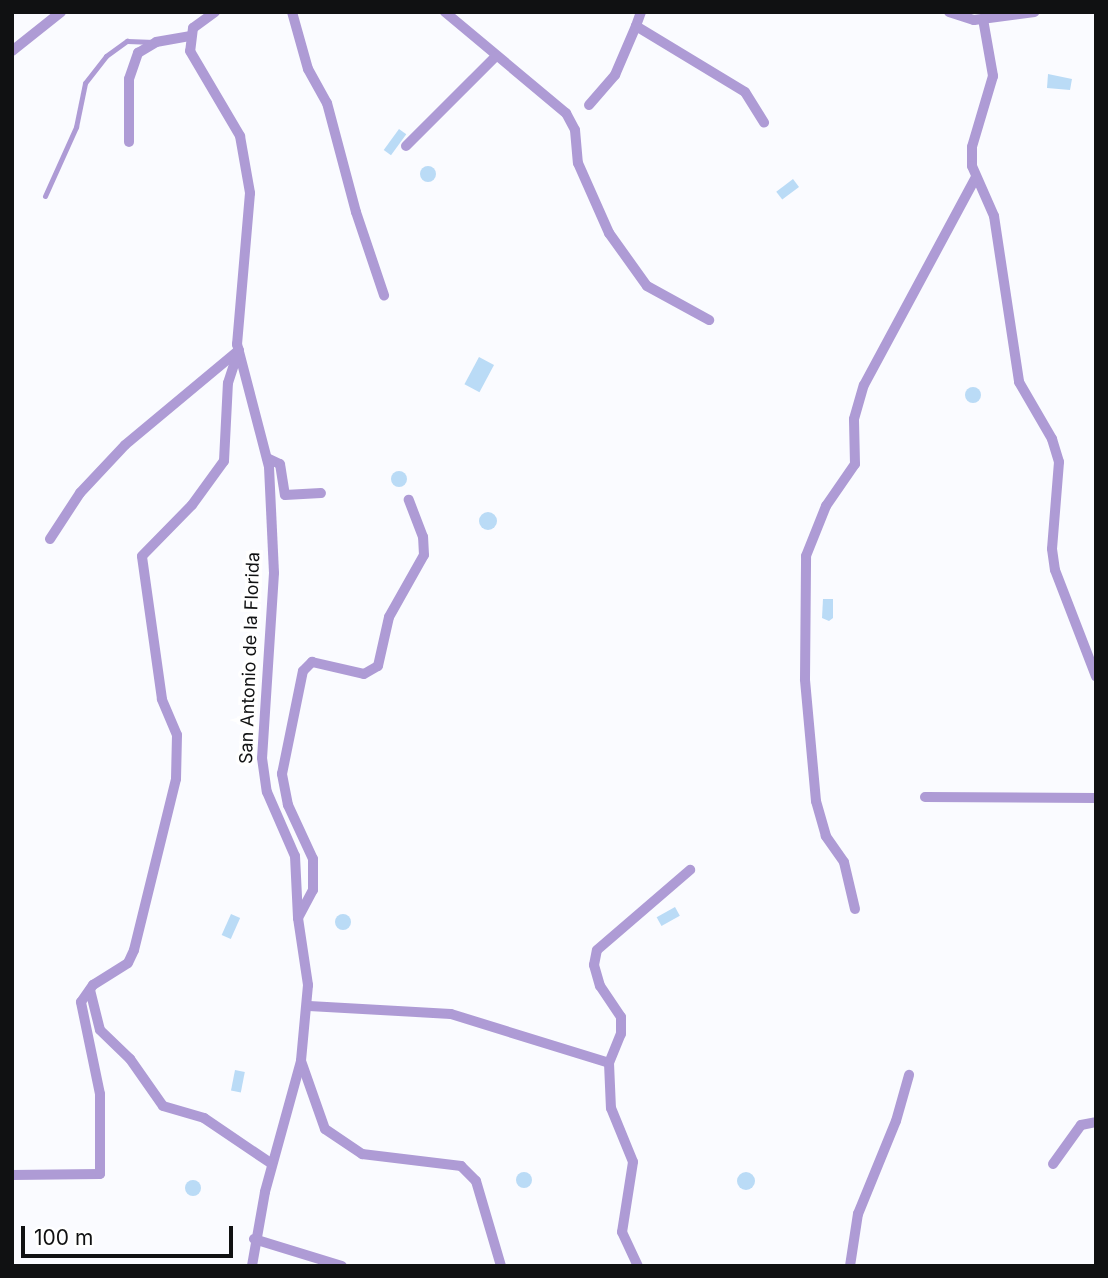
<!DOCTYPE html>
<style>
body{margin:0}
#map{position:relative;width:1108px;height:1278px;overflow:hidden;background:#fafbff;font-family:Inter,sans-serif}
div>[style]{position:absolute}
.water>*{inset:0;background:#badbf6;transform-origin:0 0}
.round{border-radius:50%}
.lane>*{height:5px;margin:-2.5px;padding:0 2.5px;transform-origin:2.5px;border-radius:2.5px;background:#ae9bd5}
.street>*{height:10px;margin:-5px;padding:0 5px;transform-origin:5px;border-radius:5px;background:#ae9bd5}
span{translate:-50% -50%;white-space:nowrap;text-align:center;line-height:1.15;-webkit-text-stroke:7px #fff;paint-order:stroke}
.street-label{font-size:18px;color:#101112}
.frame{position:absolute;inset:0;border:14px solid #101112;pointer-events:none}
.scale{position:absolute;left:21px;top:1226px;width:212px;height:32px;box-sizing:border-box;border:4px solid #101112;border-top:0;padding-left:9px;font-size:21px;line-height:24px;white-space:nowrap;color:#101112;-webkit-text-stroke:5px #fff;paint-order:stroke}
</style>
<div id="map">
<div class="water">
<i style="clip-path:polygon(1048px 74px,1072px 79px,1070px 90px,1047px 88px)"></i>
<i style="left:399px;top:129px;width:9px;height:26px;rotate:36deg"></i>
<i class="round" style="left:420px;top:166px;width:16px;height:16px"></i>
<i style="left:793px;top:179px;width:10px;height:21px;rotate:53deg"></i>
<i style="left:479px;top:357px;width:17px;height:31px;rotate:28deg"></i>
<i class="round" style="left:965px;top:387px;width:16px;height:16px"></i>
<i class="round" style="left:391px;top:471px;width:16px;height:16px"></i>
<i class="round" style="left:479px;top:512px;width:18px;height:18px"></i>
<i style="clip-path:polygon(823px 599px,833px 599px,833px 618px,829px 621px,822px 618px)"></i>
<i style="left:675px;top:907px;width:10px;height:21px;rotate:61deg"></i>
<i class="round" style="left:335px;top:914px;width:16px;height:16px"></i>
<i style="left:231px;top:914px;width:10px;height:23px;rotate:24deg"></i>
<i style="left:235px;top:1070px;width:10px;height:21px;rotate:11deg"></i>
<i class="round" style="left:737px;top:1172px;width:18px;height:18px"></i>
<i class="round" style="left:516px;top:1172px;width:16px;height:16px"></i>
<i class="round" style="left:185px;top:1180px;width:16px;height:16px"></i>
</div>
<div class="lane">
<i style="left:45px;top:196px;width:76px;rotate:-65.8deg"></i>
<i style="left:76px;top:127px;width:45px;rotate:-78.4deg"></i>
<i style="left:85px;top:83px;width:34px;rotate:-52deg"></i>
<i style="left:106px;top:56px;width:26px;rotate:-36deg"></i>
<i style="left:127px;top:41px;width:27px;rotate:2deg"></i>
</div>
<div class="street">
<i style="left:215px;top:12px;width:27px;rotate:144deg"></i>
<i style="left:193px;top:28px;width:23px;rotate:97deg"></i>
<i style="left:190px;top:51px;width:99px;rotate:59.5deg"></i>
<i style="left:240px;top:136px;width:58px;rotate:80deg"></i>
<i style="left:250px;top:193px;width:152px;rotate:94.9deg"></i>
<i style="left:237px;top:344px;width:127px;rotate:75.4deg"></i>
<i style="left:269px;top:467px;width:106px;rotate:87.3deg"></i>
<i style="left:274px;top:573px;width:185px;rotate:93.7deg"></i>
<i style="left:262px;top:758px;width:34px;rotate:82deg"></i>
<i style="left:267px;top:792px;width:70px;rotate:66.4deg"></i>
<i style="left:295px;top:856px;width:62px;rotate:87.2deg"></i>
<i style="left:298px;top:918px;width:68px;rotate:81.5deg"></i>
<i style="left:308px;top:985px;width:76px;rotate:95.3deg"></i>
<i style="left:301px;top:1061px;width:136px;rotate:105.4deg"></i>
<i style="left:265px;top:1192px;width:75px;rotate:100deg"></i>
<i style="left:292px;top:12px;width:59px;rotate:74.3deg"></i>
<i style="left:308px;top:69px;width:39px;rotate:61deg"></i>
<i style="left:327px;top:103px;width:113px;rotate:75.1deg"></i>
<i style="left:356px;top:212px;width:88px;rotate:71.4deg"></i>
<i style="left:445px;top:12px;width:158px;rotate:39.9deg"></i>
<i style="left:566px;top:113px;width:19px;rotate:62deg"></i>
<i style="left:575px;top:130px;width:33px;rotate:85deg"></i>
<i style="left:578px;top:163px;width:77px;rotate:66.1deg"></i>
<i style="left:609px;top:233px;width:65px;rotate:54.4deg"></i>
<i style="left:647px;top:286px;width:71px;rotate:28.7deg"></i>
<i style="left:641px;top:12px;width:15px;rotate:110deg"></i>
<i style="left:636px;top:26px;width:127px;rotate:31.2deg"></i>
<i style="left:745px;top:92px;width:36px;rotate:58deg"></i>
<i style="left:949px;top:12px;width:26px;rotate:18deg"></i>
<i style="left:974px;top:20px;width:61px;rotate:-7.6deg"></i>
<i style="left:983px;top:19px;width:58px;rotate:80deg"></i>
<i style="left:993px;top:76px;width:74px;rotate:106.5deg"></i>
<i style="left:972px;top:147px;width:19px;rotate:90deg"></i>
<i style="left:972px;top:166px;width:55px;rotate:66.3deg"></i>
<i style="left:994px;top:216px;width:168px;rotate:81.4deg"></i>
<i style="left:1019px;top:382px;width:66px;rotate:59.9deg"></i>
<i style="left:1052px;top:439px;width:24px;rotate:73deg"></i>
<i style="left:1059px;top:462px;width:87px;rotate:94.6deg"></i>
<i style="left:1052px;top:549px;width:21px;rotate:82deg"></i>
<i style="left:1055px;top:570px;width:114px;rotate:68.9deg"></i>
<i style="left:12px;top:51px;width:63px;rotate:-38.5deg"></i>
<i style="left:589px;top:105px;width:40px;rotate:-49deg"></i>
<i style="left:615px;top:75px;width:53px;rotate:-66.8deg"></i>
<i style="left:129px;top:142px;width:63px;rotate:-90deg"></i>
<i style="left:129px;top:79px;width:28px;rotate:-71deg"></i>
<i style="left:138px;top:53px;width:21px;rotate:-31deg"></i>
<i style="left:156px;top:42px;width:34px;rotate:-10deg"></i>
<i style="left:406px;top:146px;width:127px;rotate:-45deg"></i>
<i style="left:267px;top:458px;width:14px;rotate:25deg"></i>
<i style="left:280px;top:464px;width:31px;rotate:81deg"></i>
<i style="left:285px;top:495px;width:36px;rotate:-3deg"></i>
<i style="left:50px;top:539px;width:55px;rotate:-56.9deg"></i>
<i style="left:80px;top:493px;width:66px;rotate:-46.8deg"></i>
<i style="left:125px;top:445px;width:148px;rotate:-39.8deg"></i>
<i style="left:925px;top:797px;width:171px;rotate:0.3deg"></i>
<i style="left:855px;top:909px;width:48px;rotate:-103.2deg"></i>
<i style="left:844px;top:862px;width:32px;rotate:-125deg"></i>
<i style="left:826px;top:836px;width:36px;rotate:-106deg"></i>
<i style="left:816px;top:801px;width:122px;rotate:-95.2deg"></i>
<i style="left:805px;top:679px;width:123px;rotate:-89.5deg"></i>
<i style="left:806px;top:556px;width:54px;rotate:-68.2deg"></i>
<i style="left:826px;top:506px;width:51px;rotate:-55.4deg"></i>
<i style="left:855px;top:464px;width:45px;rotate:-91.3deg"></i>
<i style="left:854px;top:419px;width:35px;rotate:-74deg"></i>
<i style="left:864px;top:385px;width:236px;rotate:-61.7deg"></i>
<i style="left:298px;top:918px;width:32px;rotate:-62deg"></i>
<i style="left:313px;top:890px;width:31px;rotate:-90deg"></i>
<i style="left:313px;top:859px;width:60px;rotate:-114.8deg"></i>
<i style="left:288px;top:805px;width:32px;rotate:-101deg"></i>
<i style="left:282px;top:774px;width:105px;rotate:-78.5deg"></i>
<i style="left:303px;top:671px;width:13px;rotate:-45deg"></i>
<i style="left:312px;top:662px;width:53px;rotate:13deg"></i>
<i style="left:364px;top:674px;width:16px;rotate:-30deg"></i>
<i style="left:378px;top:666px;width:50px;rotate:-77.3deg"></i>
<i style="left:389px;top:617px;width:71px;rotate:-60.6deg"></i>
<i style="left:424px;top:555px;width:18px;rotate:-93deg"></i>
<i style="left:423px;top:537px;width:40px;rotate:-111deg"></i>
<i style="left:90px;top:990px;width:41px;rotate:76deg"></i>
<i style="left:100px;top:1030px;width:42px;rotate:44deg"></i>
<i style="left:130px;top:1059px;width:57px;rotate:54.9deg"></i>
<i style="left:163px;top:1106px;width:43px;rotate:16.3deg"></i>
<i style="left:204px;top:1118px;width:82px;rotate:34.1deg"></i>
<i style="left:309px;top:1006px;width:142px;rotate:3.2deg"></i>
<i style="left:451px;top:1014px;width:165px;rotate:17.2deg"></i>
<i style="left:609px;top:1063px;width:45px;rotate:87.5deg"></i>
<i style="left:611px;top:1108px;width:58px;rotate:67.8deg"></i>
<i style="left:633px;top:1162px;width:71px;rotate:98.9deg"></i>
<i style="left:622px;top:1232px;width:38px;rotate:65deg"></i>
<i style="left:301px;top:1061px;width:72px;rotate:70.6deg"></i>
<i style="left:325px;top:1129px;width:45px;rotate:34deg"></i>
<i style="left:362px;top:1154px;width:100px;rotate:6.9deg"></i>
<i style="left:461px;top:1166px;width:21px;rotate:45deg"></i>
<i style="left:476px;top:1181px;width:89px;rotate:73.6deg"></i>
<i style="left:609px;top:1063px;width:31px;rotate:-68deg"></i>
<i style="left:621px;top:1034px;width:17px;rotate:-90deg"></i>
<i style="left:621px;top:1017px;width:37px;rotate:-124deg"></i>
<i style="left:600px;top:986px;width:22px;rotate:-106deg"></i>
<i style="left:594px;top:965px;width:15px;rotate:-79deg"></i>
<i style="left:597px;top:950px;width:123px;rotate:-40.7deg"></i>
<i style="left:1053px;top:1164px;width:48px;rotate:-54.3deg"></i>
<i style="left:1081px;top:1125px;width:15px;rotate:-11deg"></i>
<i style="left:12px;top:1175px;width:88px;rotate:-0.7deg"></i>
<i style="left:100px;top:1174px;width:80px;rotate:-90deg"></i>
<i style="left:100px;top:1094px;width:94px;rotate:-101.7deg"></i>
<i style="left:81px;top:1002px;width:21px;rotate:-55deg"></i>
<i style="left:93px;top:985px;width:41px;rotate:-32.2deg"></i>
<i style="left:128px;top:963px;width:14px;rotate:-65deg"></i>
<i style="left:134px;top:950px;width:176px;rotate:-76.2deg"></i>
<i style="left:176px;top:779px;width:44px;rotate:-88.7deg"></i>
<i style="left:177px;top:735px;width:39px;rotate:-113deg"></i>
<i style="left:162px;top:699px;width:144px;rotate:-98deg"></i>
<i style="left:142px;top:556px;width:71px;rotate:-45.6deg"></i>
<i style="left:192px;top:505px;width:54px;rotate:-54deg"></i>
<i style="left:224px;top:461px;width:78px;rotate:-87.1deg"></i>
<i style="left:228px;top:383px;width:35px;rotate:-72deg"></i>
<i style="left:254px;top:1239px;width:92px;rotate:17.1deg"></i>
<i style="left:850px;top:1266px;width:53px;rotate:-81.3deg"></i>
<i style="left:858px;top:1214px;width:100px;rotate:-67.8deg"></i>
<i style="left:896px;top:1121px;width:48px;rotate:-74.2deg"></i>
</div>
<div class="street-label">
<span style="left:250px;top:658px;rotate:-88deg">San Antonio de la Florida</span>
</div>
<div class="frame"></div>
<div class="scale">100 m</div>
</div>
